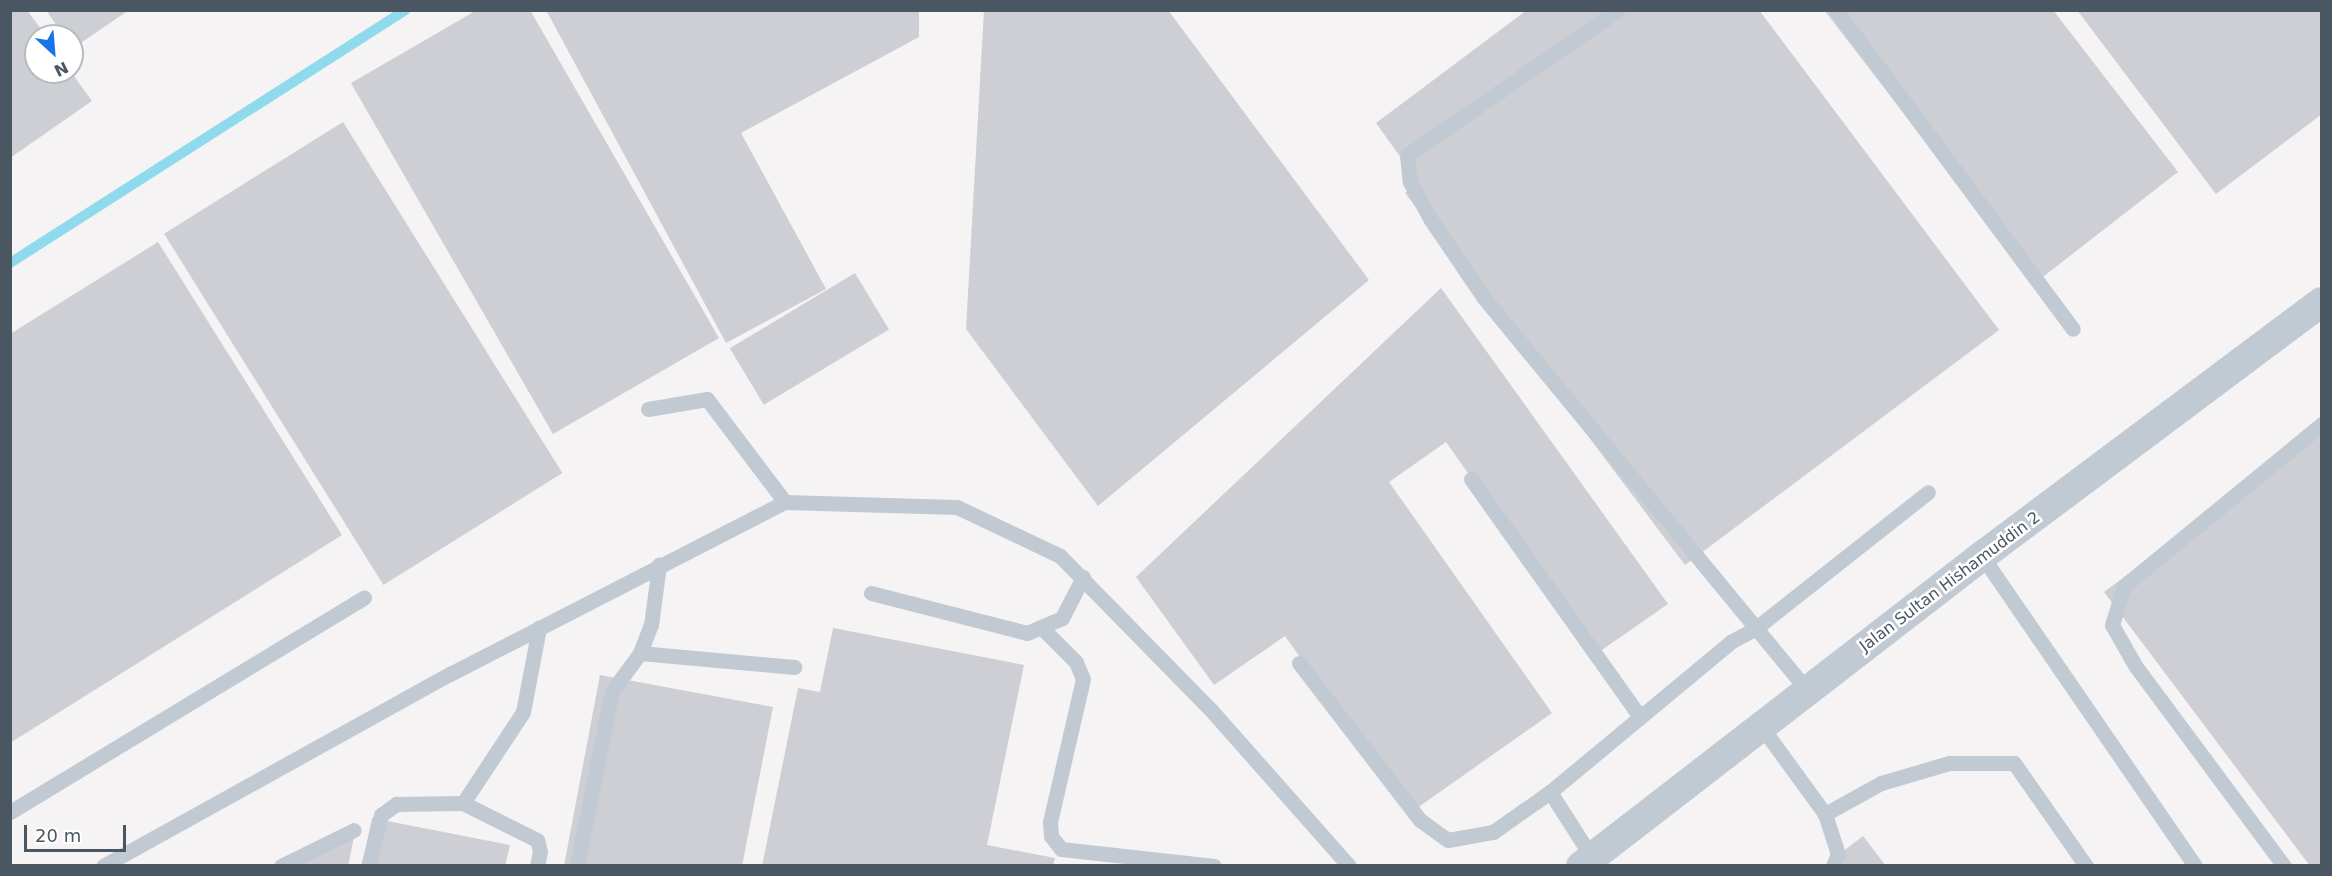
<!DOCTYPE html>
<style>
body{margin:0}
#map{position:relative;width:2332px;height:876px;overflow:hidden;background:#f5f3f3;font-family:"DejaVu Sans",sans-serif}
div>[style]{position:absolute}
.stream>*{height:10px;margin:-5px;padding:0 5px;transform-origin:5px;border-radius:5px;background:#90daee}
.building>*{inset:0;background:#cdcfd5;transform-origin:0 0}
.service>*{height:15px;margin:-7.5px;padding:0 7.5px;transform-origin:7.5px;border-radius:7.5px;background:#c1cad2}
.minor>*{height:30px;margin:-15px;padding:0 15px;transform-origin:15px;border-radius:15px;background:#c1cad2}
span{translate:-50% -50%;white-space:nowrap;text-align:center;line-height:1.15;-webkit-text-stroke:5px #fff;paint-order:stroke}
.street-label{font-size:16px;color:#4a5661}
.frame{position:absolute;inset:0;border:12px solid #4a5661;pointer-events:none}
.north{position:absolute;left:24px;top:24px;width:60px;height:60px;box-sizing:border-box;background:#fff;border:2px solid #b7bbc0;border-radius:50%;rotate:154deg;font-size:16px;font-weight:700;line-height:24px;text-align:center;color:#4a5661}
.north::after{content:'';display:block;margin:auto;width:21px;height:27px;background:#1a73e8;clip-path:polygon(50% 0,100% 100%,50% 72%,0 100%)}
.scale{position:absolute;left:24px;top:825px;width:102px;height:27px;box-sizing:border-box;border:3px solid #4a5661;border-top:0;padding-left:8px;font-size:18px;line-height:21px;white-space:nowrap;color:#4a5661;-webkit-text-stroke:4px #fff;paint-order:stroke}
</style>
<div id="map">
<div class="stream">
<i style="left:10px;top:263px;width:469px;rotate:-32.6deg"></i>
</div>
<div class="building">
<i style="clip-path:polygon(10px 10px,27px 10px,46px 36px,36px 36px,36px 72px,71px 72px,92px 101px,10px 158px)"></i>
<i style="clip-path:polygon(46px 10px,129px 10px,72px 49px,72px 36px,64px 36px)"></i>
<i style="clip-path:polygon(477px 10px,530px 10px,719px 338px,553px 434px,351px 83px)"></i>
<i style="clip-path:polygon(546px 10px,919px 10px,919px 37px,741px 133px,826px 289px,726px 343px)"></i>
<i style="clip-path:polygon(984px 10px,1168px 10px,1369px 280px,1098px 506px,966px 329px)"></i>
<i style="clip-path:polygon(1527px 10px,1759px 10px,1999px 330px,1685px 565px,1405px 193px,1419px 183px,1376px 123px)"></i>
<i style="clip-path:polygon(1824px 10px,2053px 10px,2178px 172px,2035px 283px)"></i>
<i style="clip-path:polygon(2077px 10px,2322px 10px,2322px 114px,2216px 194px)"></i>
<i style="left:343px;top:122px;width:414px;height:211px;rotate:58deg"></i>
<i style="clip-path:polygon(158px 242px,342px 535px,10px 743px,10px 334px)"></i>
<i style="left:855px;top:273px;width:66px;height:146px;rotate:59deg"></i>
<i style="clip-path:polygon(1441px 288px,1668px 604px,1596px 654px,1446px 442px,1389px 482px,1552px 713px,1410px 813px,1285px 636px,1214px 685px,1136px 577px)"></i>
<i style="clip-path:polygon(2322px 430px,2322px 866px,2310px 866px,2104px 592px)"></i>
<i style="clip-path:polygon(833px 628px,1024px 665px,987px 845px,1055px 858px,1053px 866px,762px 866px,798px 688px,820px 692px)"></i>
<i style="clip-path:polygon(600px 675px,773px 707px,742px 866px,564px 866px)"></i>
<i style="clip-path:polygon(372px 818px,510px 845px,505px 866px,362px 866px)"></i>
<i style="clip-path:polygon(355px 832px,348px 866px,291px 866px)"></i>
<i style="clip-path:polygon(1863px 836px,1886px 866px,1824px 866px)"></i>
</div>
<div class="service">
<i style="left:1618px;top:10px;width:256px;rotate:145.5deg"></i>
<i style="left:1407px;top:155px;width:27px;rotate:84deg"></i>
<i style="left:1410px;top:182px;width:43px;rotate:61.1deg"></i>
<i style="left:1431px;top:220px;width:94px;rotate:55.8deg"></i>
<i style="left:1484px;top:298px;width:508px;rotate:50.51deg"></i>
<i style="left:1836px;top:10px;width:397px;rotate:53.4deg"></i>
<i style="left:648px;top:409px;width:60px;rotate:-9.6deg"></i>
<i style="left:707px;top:399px;width:129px;rotate:52.9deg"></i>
<i style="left:1471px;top:479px;width:292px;rotate:54.6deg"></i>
<i style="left:1982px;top:556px;width:376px;rotate:55.5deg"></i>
<i style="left:871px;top:593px;width:161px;rotate:14.4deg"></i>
<i style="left:1027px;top:633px;width:38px;rotate:-23deg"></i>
<i style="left:1062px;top:618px;width:46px;rotate:-62.9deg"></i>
<i style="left:1041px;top:627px;width:49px;rotate:45deg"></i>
<i style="left:1076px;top:662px;width:18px;rotate:68deg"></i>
<i style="left:1083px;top:679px;width:147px;rotate:103deg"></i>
<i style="left:1050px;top:822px;width:14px;rotate:86deg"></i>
<i style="left:1051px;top:836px;width:16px;rotate:52deg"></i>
<i style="left:1061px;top:849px;width:154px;rotate:6.3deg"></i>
<i style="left:640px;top:653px;width:155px;rotate:5.2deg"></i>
<i style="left:1299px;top:663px;width:198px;rotate:52.4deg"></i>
<i style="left:1420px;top:820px;width:34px;rotate:36deg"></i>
<i style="left:1448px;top:840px;width:46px;rotate:-10.1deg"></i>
<i style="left:1493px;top:832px;width:70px;rotate:-35.1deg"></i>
<i style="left:1761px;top:726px;width:109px;rotate:54deg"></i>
<i style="left:1825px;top:814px;width:42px;rotate:72deg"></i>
<i style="left:1838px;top:854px;width:13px;rotate:113deg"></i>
<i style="left:463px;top:803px;width:109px;rotate:-56.6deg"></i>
<i style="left:523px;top:712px;width:86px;rotate:-79.2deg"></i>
<i style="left:10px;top:812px;width:414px;rotate:-31.2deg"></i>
<i style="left:1825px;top:814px;width:64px;rotate:-29deg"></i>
<i style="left:1881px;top:783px;width:71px;rotate:-16.4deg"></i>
<i style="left:1949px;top:763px;width:65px"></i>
<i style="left:2014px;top:763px;width:126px;rotate:55deg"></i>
<i style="left:1591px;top:856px;width:76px;rotate:-122.6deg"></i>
<i style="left:1550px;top:792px;width:236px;rotate:-39.7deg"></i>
<i style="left:1732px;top:641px;width:27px;rotate:-28deg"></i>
<i style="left:1756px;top:628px;width:219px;rotate:-38.3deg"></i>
<i style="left:103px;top:866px;width:397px;rotate:-29deg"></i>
<i style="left:450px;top:674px;width:377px;rotate:-27.2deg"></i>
<i style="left:785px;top:502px;width:172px;rotate:1.7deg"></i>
<i style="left:957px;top:507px;width:114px;rotate:25.4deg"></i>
<i style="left:1060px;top:556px;width:216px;rotate:45.6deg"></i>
<i style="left:1211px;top:710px;width:208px;rotate:48.5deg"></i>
<i style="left:281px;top:866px;width:81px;rotate:-26.3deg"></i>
<i style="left:368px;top:866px;width:53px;rotate:-75.7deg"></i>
<i style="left:381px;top:815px;width:19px;rotate:-36deg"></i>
<i style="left:396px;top:804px;width:67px;rotate:-0.9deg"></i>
<i style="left:463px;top:803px;width:83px;rotate:26.6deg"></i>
<i style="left:537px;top:840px;width:11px;rotate:75deg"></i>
<i style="left:540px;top:851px;width:15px;rotate:101deg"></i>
<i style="left:577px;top:866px;width:178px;rotate:-78.7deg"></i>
<i style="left:612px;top:691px;width:47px;rotate:-53.6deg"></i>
<i style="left:640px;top:653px;width:30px;rotate:-69deg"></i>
<i style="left:651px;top:625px;width:61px;rotate:-82.4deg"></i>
<i style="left:2284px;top:866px;width:248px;rotate:-126.6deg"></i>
<i style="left:2136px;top:667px;width:48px;rotate:-119.7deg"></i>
<i style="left:2112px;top:625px;width:41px;rotate:-72.9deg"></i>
<i style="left:2124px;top:586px;width:256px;rotate:-39.3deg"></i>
</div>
<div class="minor">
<i style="left:1581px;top:866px;width:507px;rotate:-37.71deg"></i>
<i style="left:1982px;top:556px;width:424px;rotate:-36.8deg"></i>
</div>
<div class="street-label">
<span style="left:1950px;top:582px;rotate:-37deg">Jalan Sultan Hishamuddin 2</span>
</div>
<div class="frame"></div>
<div class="north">N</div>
<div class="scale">20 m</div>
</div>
